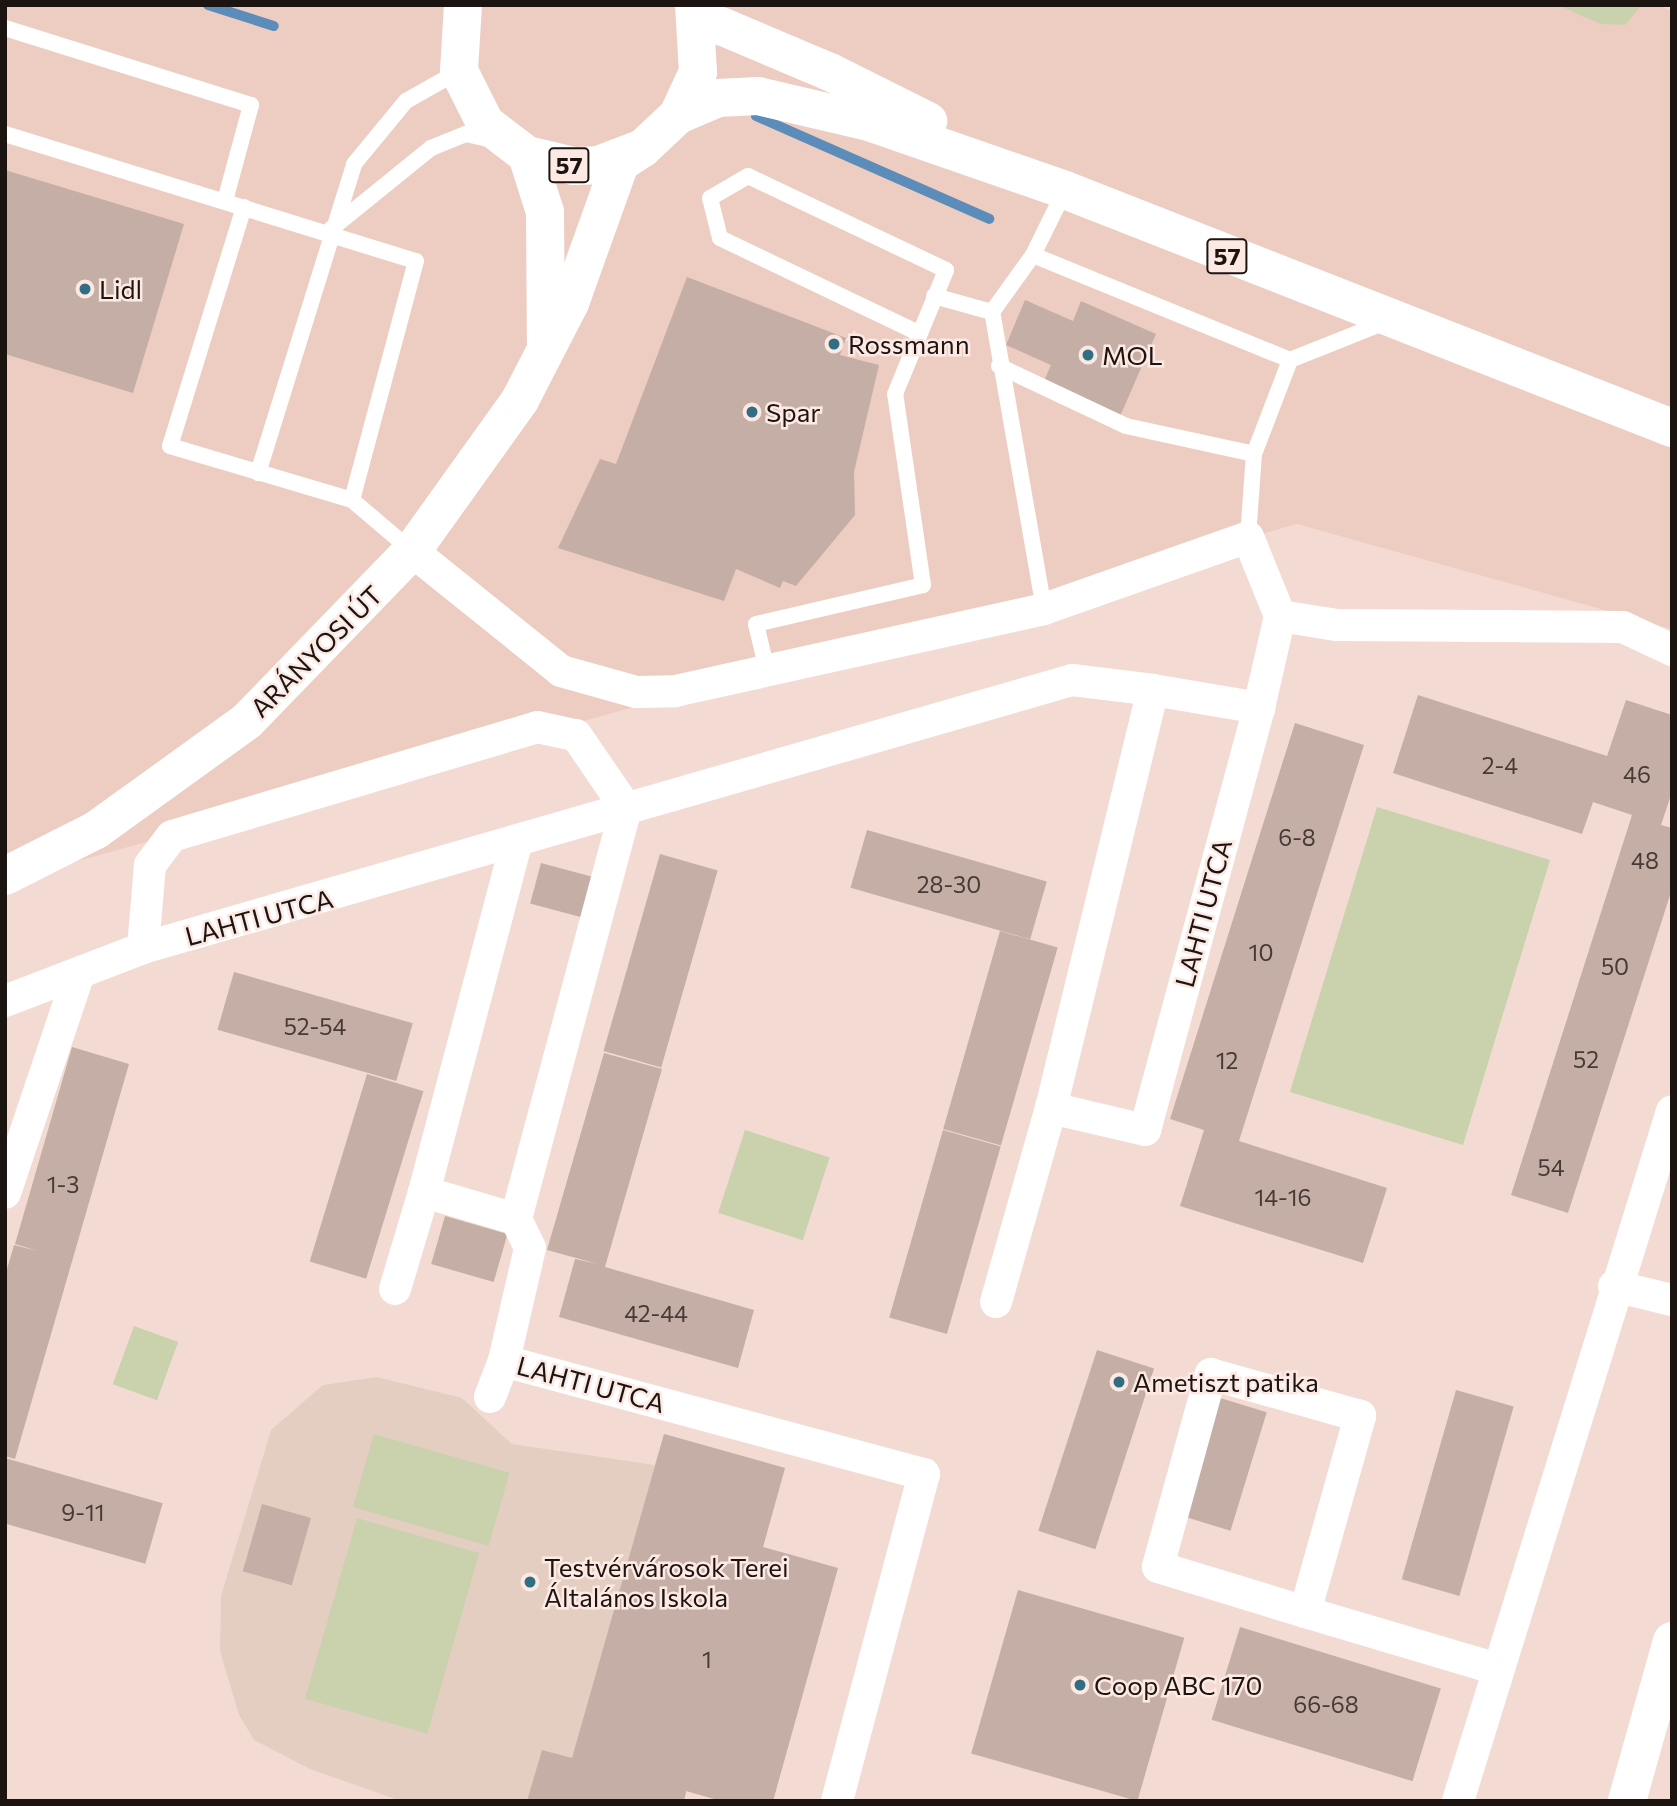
<!DOCTYPE html>
<meta charset="utf-8">
<style>
body{margin:0}
#map{position:relative;width:1677px;height:1806px;overflow:hidden;background:#f3dbd3;font-family:Commissioner,sans-serif}
div>[style]{position:absolute}
.built>*{inset:0;background:#edcdc2}
.education>*{inset:0;background:#e4cec1}
.green>*{inset:0;background:#c9d2ac;transform-origin:0 0}
.stream>*{height:10px;margin:-5px;padding:0 5px;transform-origin:5px;border-radius:5px;background:#5c8cb9}
.building>*{inset:0;background:#c5aea5;transform-origin:0 0}
.service>*{height:16px;margin:-8px;padding:0 8px;transform-origin:8px;border-radius:8px;background:#fff}
.minor>*{height:32px;margin:-16px;padding:0 16px;transform-origin:16px;border-radius:16px;background:#fff}
.secondary>*{height:38px;margin:-19px;padding:0 19px;transform-origin:19px;border-radius:19px;background:#fff}
.primary>*{height:38px;margin:-19px;padding:0 19px;transform-origin:19px;border-radius:19px;background:#fff}
.dots>*{width:19px;height:19px;translate:-50% -50%;box-sizing:border-box;border:4px solid #fde9e3;border-radius:50%}
span{translate:-50% -50%;white-space:nowrap;text-align:center;line-height:1.15;-webkit-text-stroke:5px #fde9e3;paint-order:stroke}
.number-label{font-size:23px;color:#463a36}
.number-label span{-webkit-text-stroke-width:0}
.shield-label span{padding:2px 5px;background:#fde9e3;border:2px solid;border-radius:5px;-webkit-text-stroke-width:0}
.shield-label{font-size:24px;color:#1c1411;font-weight:700}
.poi-label{font-size:26px;color:#1c1411}
.left{translate:0 -50%;text-align:left}
.street-label{font-size:26px;color:#1c1411}
.frame{position:absolute;inset:0;border:7px solid #1c1411;pointer-events:none}
</style>
<div id="map">
<div class="built">
<i style="clip-path:polygon(5px 5px,1658px 5px,1672px 11px,1672px 629px,1297px 524px,5px 881px)"></i>
</div>
<div class="education">
<i style="clip-path:polygon(377px 1377px,462px 1398px,512px 1444px,655px 1465px,664px 1434px,785px 1468px,763px 1547px,838px 1568px,773px 1801px,687px 1791px,684px 1801px,401px 1801px,310px 1769px,254px 1740px,239px 1715px,220px 1651px,221px 1596px,271px 1430px,323px 1385px)"></i>
</div>
<div class="green">
<i style="clip-path:polygon(1557px 5px,1639px 5px,1639px 8px,1625px 25px,1601px 24px)"></i>
<i style="left:1377px;top:807px;width:181px;height:298px;rotate:17deg"></i>
<i style="left:745px;top:1130px;width:89px;height:87px;rotate:18deg"></i>
<i style="left:134px;top:1326px;width:47px;height:62px;rotate:20deg"></i>
<i style="left:374px;top:1434px;width:141px;height:76px;rotate:16deg"></i>
<i style="left:357px;top:1518px;width:127px;height:188px;rotate:16deg"></i>
</div>
<div class="stream">
<i style="left:208px;top:5px;width:69px;rotate:17.7deg"></i>
<i style="left:756px;top:116px;width:255px;rotate:23.8deg"></i>
</div>
<div class="building">
<i style="clip-path:polygon(5px 170px,184px 224px,133px 393px,5px 354px)"></i>
<i style="clip-path:polygon(687px 277px,846px 338px,840px 355px,879px 365px,854px 472px,855px 515px,796px 586px,783px 581px,780px 588px,736px 569px,724px 601px,558px 548px,600px 459px,616px 464px)"></i>
<i style="clip-path:polygon(1025px 300px,1073px 321px,1081px 301px,1156px 334px,1118px 421px,1041px 388px,1051px 365px,1006px 345px)"></i>
<i style="clip-path:polygon(1418px 695px,1607px 756px,1626px 700px,1672px 715px,1672px 792px,1661px 825px,1672px 828px,1672px 889px,1568px 1213px,1511px 1195px,1632px 815px,1593px 802px,1582px 834px,1393px 773px)"></i>
<i style="clip-path:polygon(1295px 723px,1364px 745px,1239px 1141px,1387px 1188px,1363px 1263px,1180px 1206px,1204px 1130px,1170px 1119px)"></i>
<i style="left:867px;top:830px;width:187px;height:60px;rotate:16deg"></i>
<i style="left:660px;top:854px;width:60px;height:205px;rotate:16deg"></i>
<i style="left:541px;top:863px;width:54px;height:42px;rotate:15deg"></i>
<i style="left:1000px;top:931px;width:60px;height:206px;rotate:16deg"></i>
<i style="left:234px;top:972px;width:186px;height:60px;rotate:16deg"></i>
<i style="clip-path:polygon(72px 1047px,129px 1064px,15px 1459px,5px 1456px,5px 1276px,14px 1245px,38px 1251px,15px 1244px)"></i>
<i style="clip-path:polygon(604px 1053px,662px 1069px,605px 1267px,754px 1310px,738px 1368px,559px 1317px,575px 1259px,598px 1264px,547px 1250px)"></i>
<i style="left:367px;top:1074px;width:59px;height:196px;rotate:17deg"></i>
<i style="left:943px;top:1130px;width:60px;height:195px;rotate:16deg"></i>
<i style="left:445px;top:1216px;width:65px;height:50px;rotate:16deg"></i>
<i style="left:1097px;top:1350px;width:60px;height:190px;rotate:18deg"></i>
<i style="left:1456px;top:1390px;width:60px;height:197px;rotate:16deg"></i>
<i style="left:1217px;top:1397px;width:52px;height:124px;rotate:17deg"></i>
<i style="clip-path:polygon(664px 1434px,785px 1468px,763px 1547px,838px 1568px,773px 1801px,721px 1801px,686px 1791px,684px 1801px,527px 1801px,542px 1750px,572px 1758px)"></i>
<i style="left:5px;top:1458px;width:164px;height:63px;rotate:16deg"></i>
<i style="left:262px;top:1504px;width:51px;height:70px;rotate:16deg"></i>
<i style="left:1018px;top:1590px;width:173px;height:170px;rotate:16deg"></i>
<i style="left:1240px;top:1627px;width:210px;height:97px;rotate:17deg"></i>
</div>
<div class="service">
<i style="left:5px;top:28px;width:258px;rotate:17.4deg"></i>
<i style="left:251px;top:105px;width:99px;rotate:105.2deg"></i>
<i style="left:5px;top:134px;width:430px;rotate:17.2deg"></i>
<i style="left:416px;top:261px;width:247px;rotate:105deg"></i>
<i style="left:244px;top:207px;width:250px;rotate:107.2deg"></i>
<i style="left:170px;top:446px;width:190px;rotate:16.5deg"></i>
<i style="left:352px;top:500px;width:79px;rotate:40.4deg"></i>
<i style="left:331px;top:229px;width:129px;rotate:-39deg"></i>
<i style="left:431px;top:148px;width:38px;rotate:-22deg"></i>
<i style="left:466px;top:134px;width:27px;rotate:13deg"></i>
<i style="left:1033px;top:255px;width:278px;rotate:22.2deg"></i>
<i style="left:1290px;top:360px;width:105px;rotate:-21.7deg"></i>
<i style="left:934px;top:296px;width:60px;rotate:15.4deg"></i>
<i style="left:999px;top:366px;width:140px;rotate:25.3deg"></i>
<i style="left:1126px;top:426px;width:131px;rotate:12.3deg"></i>
<i style="left:258px;top:473px;width:324px;rotate:-72.7deg"></i>
<i style="left:354px;top:164px;width:82px;rotate:-50.5deg"></i>
<i style="left:406px;top:101px;width:61px;rotate:-29.5deg"></i>
<i style="left:1248px;top:537px;width:83px;rotate:-85.9deg"></i>
<i style="left:1254px;top:454px;width:101px;rotate:-69deg"></i>
<i style="left:1044px;top:609px;width:302px;rotate:-99.9deg"></i>
<i style="left:992px;top:312px;width:70px;rotate:-54.3deg"></i>
<i style="left:1033px;top:255px;width:72px;rotate:-63.8deg"></i>
<i style="left:767px;top:670px;width:47px;rotate:-103.4deg"></i>
<i style="left:756px;top:624px;width:171px;rotate:-13.1deg"></i>
<i style="left:923px;top:585px;width:193px;rotate:-98.3deg"></i>
<i style="left:895px;top:394px;width:134px;rotate:-67.6deg"></i>
<i style="left:946px;top:270px;width:219px;rotate:-154.6deg"></i>
<i style="left:748px;top:176px;width:44px;rotate:149.9deg"></i>
<i style="left:710px;top:198px;width:41px;rotate:76deg"></i>
<i style="left:720px;top:238px;width:220px;rotate:25.6deg"></i>
</div>
<div class="minor">
<i style="left:412px;top:551px;width:191px;rotate:38.8deg"></i>
<i style="left:561px;top:671px;width:78px;rotate:15.6deg"></i>
<i style="left:636px;top:692px;width:39px;rotate:-1deg"></i>
<i style="left:675px;top:691px;width:378px;rotate:-12.5deg"></i>
<i style="left:1044px;top:609px;width:216px;rotate:-19.4deg"></i>
<i style="left:1248px;top:537px;width:85px;rotate:67.9deg"></i>
<i style="left:1280px;top:616px;width:94px;rotate:102.9deg"></i>
<i style="left:1280px;top:616px;width:58px;rotate:9deg"></i>
<i style="left:1337px;top:625px;width:286px;rotate:0.4deg"></i>
<i style="left:1623px;top:627px;width:54px;rotate:25.1deg"></i>
<i style="left:516px;top:844px;width:360px;rotate:104.8deg"></i>
<i style="left:424px;top:1192px;width:96px;rotate:16.4deg"></i>
<i style="left:516px;top:1219px;width:32px;rotate:64deg"></i>
<i style="left:530px;top:1248px;width:116px;rotate:103deg"></i>
<i style="left:504px;top:1361px;width:435px;rotate:15.1deg"></i>
<i style="left:924px;top:1474px;width:338px;rotate:104.9deg"></i>
<i style="left:143px;top:948px;width:83px;rotate:-85.2deg"></i>
<i style="left:150px;top:865px;width:36px;rotate:-53deg"></i>
<i style="left:172px;top:836px;width:381px;rotate:-16.6deg"></i>
<i style="left:537px;top:727px;width:40px;rotate:12deg"></i>
<i style="left:576px;top:735px;width:88px;rotate:55.6deg"></i>
<i style="left:626px;top:808px;width:425px;rotate:105deg"></i>
<i style="left:5px;top:1001px;width:148px;rotate:-21deg"></i>
<i style="left:143px;top:948px;width:967px;rotate:-16.09deg"></i>
<i style="left:1072px;top:680px;width:82px;rotate:7deg"></i>
<i style="left:1153px;top:690px;width:108px;rotate:9.6deg"></i>
<i style="left:1259px;top:708px;width:437px;rotate:105.1deg"></i>
<i style="left:1145px;top:1130px;width:97px;rotate:-166.8deg"></i>
<i style="left:1051px;top:1108px;width:430px;rotate:-76.3deg"></i>
<i style="left:5px;top:1193px;width:232px;rotate:-71.4deg"></i>
<i style="left:1614px;top:1286px;width:60px;rotate:13.6deg"></i>
<i style="left:395px;top:1289px;width:101px;rotate:-73.4deg"></i>
<i style="left:996px;top:1302px;width:202px;rotate:-74.2deg"></i>
<i style="left:490px;top:1397px;width:39px;rotate:-69deg"></i>
<i style="left:1305px;top:1612px;width:204px;rotate:-74.3deg"></i>
<i style="left:1360px;top:1416px;width:155px;rotate:-164.3deg"></i>
<i style="left:1211px;top:1374px;width:200px;rotate:105.4deg"></i>
<i style="left:1158px;top:1567px;width:154px;rotate:17deg"></i>
<i style="left:1305px;top:1612px;width:200px;rotate:16.5deg"></i>
<i style="left:1458px;top:1801px;width:722px;rotate:-72.77deg"></i>
</div>
<div class="secondary">
<i style="left:527px;top:155px;width:60px;rotate:72.5deg"></i>
<i style="left:545px;top:212px;width:132px;rotate:89.6deg"></i>
<i style="left:5px;top:876px;width:102px;rotate:-26.8deg"></i>
<i style="left:96px;top:830px;width:186px;rotate:-35.8deg"></i>
<i style="left:247px;top:721px;width:237px;rotate:-45.9deg"></i>
<i style="left:412px;top:551px;width:186px;rotate:-54.4deg"></i>
<i style="left:520px;top:400px;width:109px;rotate:-62.7deg"></i>
<i style="left:570px;top:303px;width:149px;rotate:-70.3deg"></i>
<i style="left:620px;top:163px;width:27px;rotate:-33deg"></i>
<i style="left:1627px;top:1801px;width:166px;rotate:-74.3deg"></i>
</div>
<div class="primary">
<i style="left:463px;top:5px;width:66px;rotate:93.5deg"></i>
<i style="left:459px;top:71px;width:58px;rotate:63.4deg"></i>
<i style="left:485px;top:123px;width:53px;rotate:37.3deg"></i>
<i style="left:527px;top:155px;width:48px;rotate:13.2deg"></i>
<i style="left:574px;top:166px;width:24px;rotate:-2deg"></i>
<i style="left:598px;top:165px;width:48px;rotate:-20.7deg"></i>
<i style="left:643px;top:148px;width:48px;rotate:-43.3deg"></i>
<i style="left:678px;top:115px;width:47px;rotate:-65.1deg"></i>
<i style="left:698px;top:72px;width:67px;rotate:-93.4deg"></i>
<i style="left:699px;top:24px;width:22px;rotate:5deg"></i>
<i style="left:721px;top:26px;width:118px;rotate:22.9deg"></i>
<i style="left:830px;top:72px;width:110px;rotate:26.6deg"></i>
<i style="left:678px;top:115px;width:43px;rotate:-23deg"></i>
<i style="left:718px;top:98px;width:40px;rotate:-2.9deg"></i>
<i style="left:758px;top:96px;width:114px;rotate:13.2deg"></i>
<i style="left:869px;top:122px;width:207px;rotate:19.1deg"></i>
<i style="left:1065px;top:190px;width:652px;rotate:21.41deg"></i>
</div>
<div class="dots">
<i style="left:85px;top:289px;background:#316e84"></i>
<i style="left:834px;top:344px;background:#316e84"></i>
<i style="left:1088px;top:355px;background:#316e84"></i>
<i style="left:752px;top:412px;background:#316e84"></i>
<i style="left:1119px;top:1382px;background:#316e84"></i>
<i style="left:530px;top:1582px;background:#316e84"></i>
<i style="left:1080px;top:1685px;background:#316e84"></i>
</div>
<div class="number-label">
<span style="left:1500px;top:765px">2-4</span>
<span style="left:1637px;top:774px">46</span>
<span style="left:1297px;top:837px">6-8</span>
<span style="left:1645px;top:860px">48</span>
<span style="left:949px;top:884px">28-30</span>
<span style="left:1261px;top:952px">10</span>
<span style="left:1615px;top:966px">50</span>
<span style="left:315px;top:1026px">52-54</span>
<span style="left:1586px;top:1059px">52</span>
<span style="left:1227px;top:1060px">12</span>
<span style="left:1551px;top:1167px">54</span>
<span style="left:63px;top:1184px">1-3</span>
<span style="left:1283px;top:1197px">14-16</span>
<span style="left:656px;top:1313px">42-44</span>
<span style="left:83px;top:1512px">9-11</span>
<span style="left:707px;top:1659px">1</span>
<span style="left:1326px;top:1704px">66-68</span>
</div>
<div class="shield-label">
<span style="left:569px;top:165px">57</span>
<span style="left:1227px;top:256px">57</span>
</div>
<div class="poi-label">
<span class="left" style="left:99px;top:289px">Lidl</span>
<span class="left" style="left:848px;top:344px">Rossmann</span>
<span class="left" style="left:1102px;top:355px">MOL</span>
<span class="left" style="left:766px;top:412px">Spar</span>
<span class="left" style="left:1133px;top:1382px">Ametiszt patika</span>
<span class="left" style="left:544px;top:1582px">Testvérvárosok Terei<br>Általános Iskola</span>
<span class="left" style="left:1094px;top:1685px">Coop ABC 170</span>
</div>
<div class="street-label">
<span style="left:316px;top:651px;rotate:-45deg">ARÁNYOSI ÚT</span>
<span style="left:1203px;top:913px;rotate:-75deg">LAHTI UTCA</span>
<span style="left:259px;top:917px;rotate:-15deg">LAHTI UTCA</span>
<span style="left:591px;top:1384px;rotate:15deg">LAHTI UTCA</span>
</div>
<div class="frame"></div>
</div>
